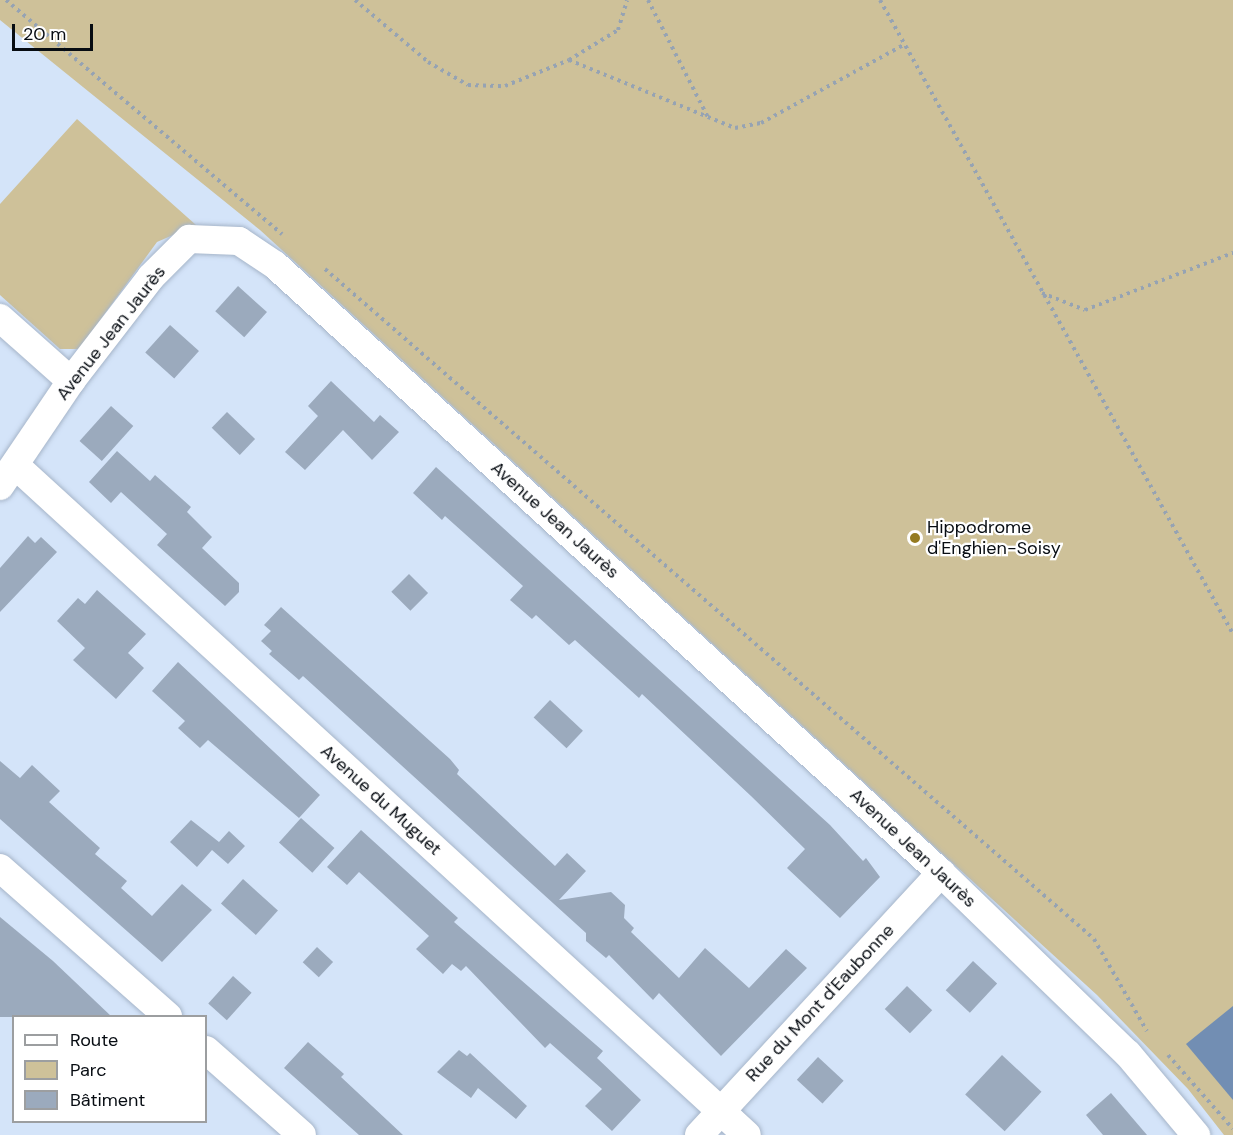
<!DOCTYPE html>
<meta charset="utf-8">
<style>
body{margin:0}
#map{position:relative;width:1233px;height:1135px;overflow:hidden;background:#d4e4f9;font-family:"DM Sans",sans-serif}
div>[style]{position:absolute}
.green>*{inset:0;background:#cec199}
.water>*{inset:0;background:#728eb3}
.building>*{inset:0;background:#9baabd;transform-origin:0 0}
.path>*{height:4px;margin-top:-2px;transform-origin:0;background:repeating-linear-gradient(90deg,#96a3b3 0 3px,transparent 0 7.5px)}
.roads{filter:drop-shadow(0 0 2px #a6b5c9) drop-shadow(0 0 2px #a6b5c9)}
.minor>*{height:28px;margin:-14px;padding:0 14px;transform-origin:14px;border-radius:14px;background:#fff}
.dots>*{width:16px;height:16px;translate:-50% -50%;box-sizing:border-box;border:3px solid #fff;border-radius:50%}
span{translate:-50% -50%;white-space:nowrap;text-align:center;line-height:1.15;-webkit-text-stroke:4.5px #fff;paint-order:stroke}
.street-label{font-size:18px;color:#070c12}
.poi-label{font-size:18px;color:#070c12}
.left{translate:0 -50%;text-align:left}
.legend{position:absolute;left:12px;top:1015px;width:195px;height:108px;box-sizing:border-box;background:#fff;border:2px solid #9c9ea0;margin:0;padding:8px 10px;list-style:none;font-size:18px;color:#070c12}
.legend li{display:flex;align-items:center;gap:12px;height:30px}
.legend b{width:30px;border:2px solid #9c9ea0}
.scale{position:absolute;left:12px;top:24px;width:81px;height:27px;box-sizing:border-box;border:3px solid #070c12;border-top:0;padding-left:8px;font-size:18px;line-height:21px;white-space:nowrap;color:#070c12;-webkit-text-stroke:4px #fff;paint-order:stroke}
</style>
<div id="map">
<div class="green">
<i style="clip-path:polygon(0 0,1233px 0,1233px 1135px,1224px 1135px,1188px 1089px,1097px 995px,260px 230px,0 20px)"></i>
<i style="clip-path:polygon(77px 119px,196px 225px,157px 242px,79px 349px,60px 349px,0 295px,0 204px)"></i>
</div>
<div class="water">
<i style="clip-path:polygon(1233px 1006px,1233px 1100px,1186px 1044px)"></i>
</div>
<div class="building">
<i style="left:238px;top:286px;width:39px;height:34px;rotate:42deg"></i>
<i style="left:170px;top:325px;width:39px;height:37px;rotate:42deg"></i>
<i style="clip-path:polygon(331px 381px,374px 422px,380px 415px,399px 432px,372px 460px,343px 430px,305px 470px,285px 452px,318px 416px,308px 406px)"></i>
<i style="left:111px;top:406px;width:30px;height:47px;rotate:42deg"></i>
<i style="left:227px;top:412px;width:39px;height:22px;rotate:44deg"></i>
<i style="clip-path:polygon(117px 451px,150px 481px,155px 475px,191px 507px,187px 512px,212px 537px,202px 548px,239px 583px,239px 592px,225px 606px,157px 545px,167px 534px,121px 492px,111px 503px,89px 482px)"></i>
<i style="clip-path:polygon(436px 467px,830px 825px,863px 861px,866px 858px,880px 877px,840px 918px,787px 868px,805px 849px,751px 796px,642px 694px,639px 698px,575px 640px,569px 645px,536px 615px,532px 619px,510px 600px,523px 586px,445px 516px,442px 520px,413px 493px)"></i>
<i style="clip-path:polygon(28px 536px,35px 543px,41px 537px,57px 552px,0 612px,0 568px)"></i>
<i style="left:409px;top:574px;width:27px;height:25px;rotate:45deg"></i>
<i style="clip-path:polygon(97px 590px,146px 634px,128px 653px,144px 668px,116px 699px,73px 660px,85px 648px,57px 621px,78px 598px,85px 604px)"></i>
<i style="clip-path:polygon(281px 607px,450px 759px,459px 770px,457px 774px,555px 866px,567px 853px,586px 871px,559px 900px,611px 892px,625px 905px,624px 918px,634px 928px,631px 932px,679px 978px,705px 948px,749px 988px,786px 949px,807px 968px,721px 1056px,659px 993px,653px 1000px,609px 955px,606px 958px,586px 941px,586px 933px,303px 676px,299px 680px,269px 654px,272px 651px,261px 641px,271px 631px,264px 625px)"></i>
<i style="clip-path:polygon(178px 662px,320px 795px,299px 818px,208px 740px,200px 748px,178px 728px,185px 721px,152px 691px)"></i>
<i style="left:550px;top:700px;width:45px;height:24px;rotate:43deg"></i>
<i style="clip-path:polygon(0 761px,20px 778px,32px 765px,60px 791px,49px 802px,100px 848px,95px 854px,127px 881px,121px 888px,152px 916px,182px 884px,212px 910px,162px 962px,0 819px)"></i>
<i style="left:301px;top:818px;width:45px;height:33px;rotate:42deg"></i>
<i style="clip-path:polygon(191px 820px,219px 842px,229px 831px,245px 846px,228px 864px,212px 850px,197px 867px,170px 842px)"></i>
<i style="clip-path:polygon(361px 830px,458px 918px,454px 922px,603px 1051px,597px 1058px,641px 1100px,612px 1131px,585px 1106px,602px 1089px,550px 1043px,545px 1048px,466px 966px,461px 971px,452px 964px,443px 974px,416px 949px,429px 936px,359px 872px,347px 885px,327px 867px)"></i>
<i style="left:243px;top:879px;width:47px;height:33px;rotate:42deg"></i>
<i style="clip-path:polygon(0 917px,53px 961px,112px 1017px,0 1017px)"></i>
<i style="left:317px;top:947px;width:22px;height:21px;rotate:43deg"></i>
<i style="left:973px;top:961px;width:33px;height:40px;rotate:43deg"></i>
<i style="left:233px;top:976px;width:25px;height:37px;rotate:42deg"></i>
<i style="left:907px;top:986px;width:35px;height:32px;rotate:44deg"></i>
<i style="clip-path:polygon(308px 1042px,344px 1074px,341px 1077px,403px 1135px,359px 1135px,284px 1068px)"></i>
<i style="clip-path:polygon(459px 1050px,467px 1056px,470px 1053px,527px 1106px,516px 1119px,478px 1088px,471px 1098px,437px 1072px)"></i>
<i style="left:1002px;top:1055px;width:54px;height:54px;rotate:43deg"></i>
<i style="left:818px;top:1057px;width:35px;height:31px;rotate:43deg"></i>
<i style="clip-path:polygon(1111px 1093px,1147px 1135px,1103px 1135px,1086px 1115px)"></i>
</div>
<div class="path">
<i style="left:6px;top:0;width:362px;rotate:40.3deg"></i>
<i style="left:355px;top:0;width:96px;rotate:40.3deg"></i>
<i style="left:428px;top:62px;width:46px;rotate:29.9deg"></i>
<i style="left:468px;top:85px;width:37px;rotate:2deg"></i>
<i style="left:505px;top:86px;width:69px;rotate:-22.1deg"></i>
<i style="left:569px;top:60px;width:57px;rotate:-31.5deg"></i>
<i style="left:618px;top:30px;width:31px;rotate:-73deg"></i>
<i style="left:648px;top:0;width:134px;rotate:62.9deg"></i>
<i style="left:880px;top:0;width:726px;rotate:60.89deg"></i>
<i style="left:569px;top:60px;width:179px;rotate:22.3deg"></i>
<i style="left:735px;top:128px;width:26px;rotate:-11deg"></i>
<i style="left:761px;top:123px;width:164px;rotate:-28.7deg"></i>
<i style="left:325px;top:269px;width:1020px;rotate:41.06deg"></i>
<i style="left:1094px;top:939px;width:106px;rotate:60.1deg"></i>
<i style="left:1042px;top:293px;width:46px;rotate:21.6deg"></i>
<i style="left:1085px;top:310px;width:159px;rotate:-21.1deg"></i>
<i style="left:1168px;top:1055px;width:98px;rotate:48.7deg"></i>
</div>
<div class="roads">
<div class="minor">
<i style="left:0;top:318px;width:95px;rotate:41.6deg"></i>
<i style="left:15px;top:465px;width:992px;rotate:42.47deg"></i>
<i style="left:0;top:486px;width:127px;rotate:-55.9deg"></i>
<i style="left:71px;top:381px;width:131px;rotate:-52.4deg"></i>
<i style="left:151px;top:277px;width:54px;rotate:-45deg"></i>
<i style="left:189px;top:239px;width:50px;rotate:2.3deg"></i>
<i style="left:239px;top:241px;width:43px;rotate:33.7deg"></i>
<i style="left:275px;top:265px;width:902px;rotate:42.39deg"></i>
<i style="left:941px;top:873px;width:260px;rotate:44.1deg"></i>
<i style="left:1128px;top:1054px;width:106px;rotate:50deg"></i>
<i style="left:0;top:868px;width:224px;rotate:41.4deg"></i>
<i style="left:206px;top:1050px;width:128px;rotate:41.5deg"></i>
<i style="left:699px;top:1135px;width:357px;rotate:-47.3deg"></i>
</div>
</div>
<div class="dots">
<i style="left:915px;top:538px;background:#957b22"></i>
</div>
<div class="street-label">
<span style="left:111px;top:333px;rotate:-52deg">Avenue Jean Jaurès</span>
<span style="left:555px;top:520px;rotate:42deg">Avenue Jean Jaurès</span>
<span style="left:381px;top:800px;rotate:42deg">Avenue du Muguet</span>
<span style="left:913px;top:848px;rotate:43deg">Avenue Jean Jaurès</span>
<span style="left:820px;top:1003px;rotate:-47deg">Rue du Mont d'Eaubonne</span>
</div>
<div class="poi-label">
<span class="left" style="left:927px;top:538px">Hippodrome<br>d'Enghien-Soisy</span>
</div>
<ul class="legend">
<li><b style="height:8px;background:#fff"></b>Route</li>
<li><b style="height:16px;background:#cec199"></b>Parc</li>
<li><b style="height:16px;background:#9baabd"></b>Bâtiment</li>
</ul>
<div class="scale">20 m</div>
</div>
